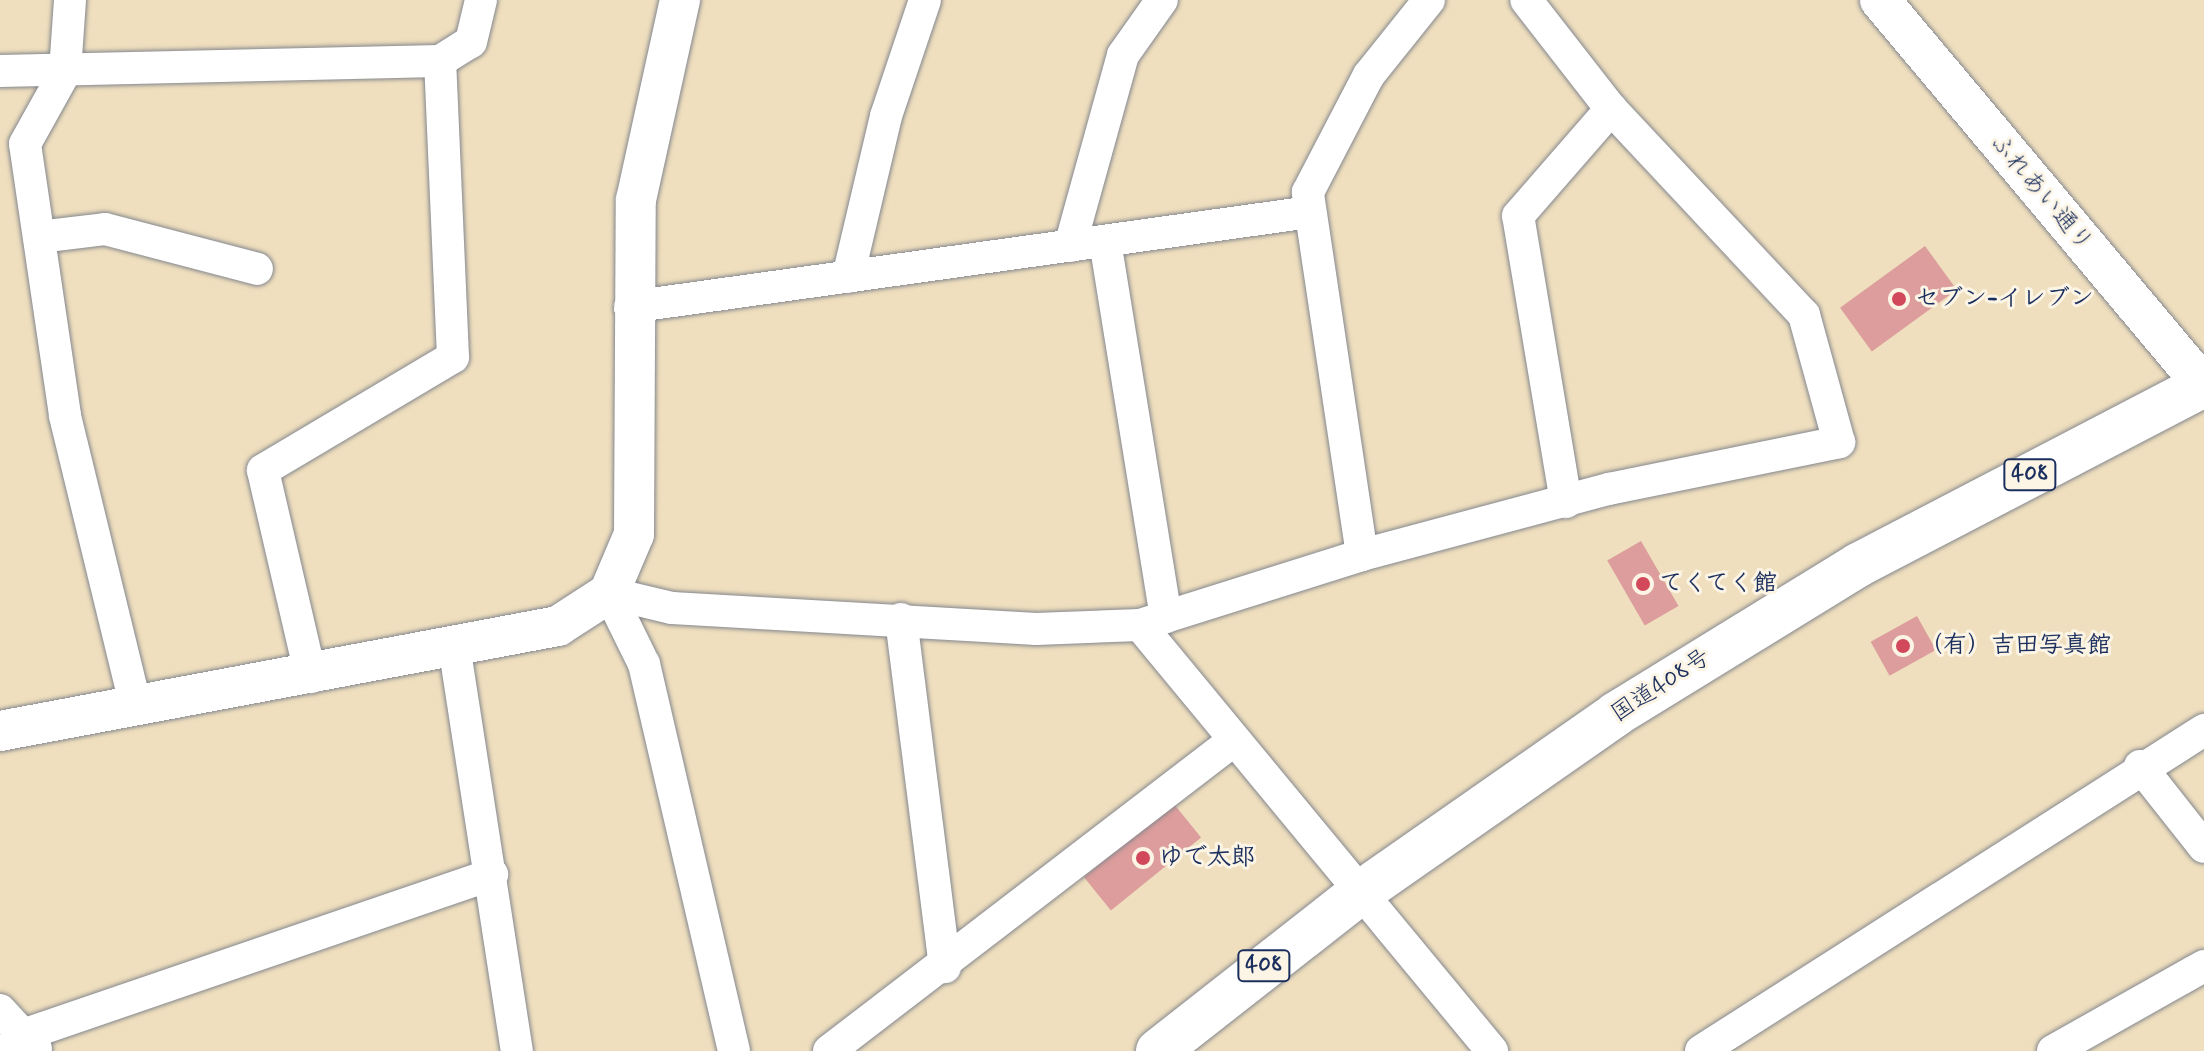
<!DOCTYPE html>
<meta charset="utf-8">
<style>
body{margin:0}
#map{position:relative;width:2204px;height:1051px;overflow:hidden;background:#efdfbe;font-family:Mynerve,"Klee One",sans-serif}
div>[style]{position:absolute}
.building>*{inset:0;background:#dc9d9c;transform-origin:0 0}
.roads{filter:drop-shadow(0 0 2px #85878e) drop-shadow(0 0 2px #85878e)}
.minor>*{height:32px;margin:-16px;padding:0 16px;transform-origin:16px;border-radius:16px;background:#fff}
.tertiary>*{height:40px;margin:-20px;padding:0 20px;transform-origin:20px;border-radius:20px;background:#fff}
.trunk>*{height:44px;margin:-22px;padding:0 22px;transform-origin:22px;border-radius:22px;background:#fff}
.dots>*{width:22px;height:22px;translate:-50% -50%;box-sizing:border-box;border:4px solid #fcf5e5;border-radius:50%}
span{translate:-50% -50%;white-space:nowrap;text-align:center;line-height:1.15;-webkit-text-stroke:6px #fcf5e5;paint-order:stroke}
.shield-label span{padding:2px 6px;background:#fcf5e5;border:2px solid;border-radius:6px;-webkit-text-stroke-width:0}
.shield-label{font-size:22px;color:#1b2f5e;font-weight:700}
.street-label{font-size:24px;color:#1b2f5e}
.poi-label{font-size:24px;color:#1b2f5e;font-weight:700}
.left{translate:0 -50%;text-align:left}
</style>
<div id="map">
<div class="building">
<i style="left:1925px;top:246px;width:54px;height:105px;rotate:54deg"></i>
<i style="left:1641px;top:541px;width:75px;height:39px;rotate:60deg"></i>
<i style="left:1917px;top:616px;width:39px;height:53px;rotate:61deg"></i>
<i style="left:1174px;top:804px;width:43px;height:116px;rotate:51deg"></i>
</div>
<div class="roads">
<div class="minor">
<i style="left:70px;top:0;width:72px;rotate:94deg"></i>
<i style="left:65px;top:72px;width:82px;rotate:119.1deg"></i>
<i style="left:25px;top:144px;width:275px;rotate:81.6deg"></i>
<i style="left:65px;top:416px;width:301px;rotate:76.3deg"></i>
<i style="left:0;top:71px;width:440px;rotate:-1.3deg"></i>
<i style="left:440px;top:61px;width:36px;rotate:-32deg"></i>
<i style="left:471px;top:42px;width:43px;rotate:-76.6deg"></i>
<i style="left:39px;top:237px;width:66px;rotate:-6.9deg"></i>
<i style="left:105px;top:229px;width:157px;rotate:14.7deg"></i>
<i style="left:1105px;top:241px;width:381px;rotate:80.8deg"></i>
<i style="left:1070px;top:246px;width:198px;rotate:-74.5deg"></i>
<i style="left:1123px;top:55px;width:67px;rotate:-54.7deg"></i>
<i style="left:848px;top:277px;width:165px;rotate:-76.7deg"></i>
<i style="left:886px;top:116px;width:122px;rotate:-71.4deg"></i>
<i style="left:630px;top:307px;width:687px;rotate:-7.95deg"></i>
<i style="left:1566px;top:502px;width:290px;rotate:-99.5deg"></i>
<i style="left:1518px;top:216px;width:142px;rotate:-49deg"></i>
<i style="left:1362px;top:555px;width:367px;rotate:-98.5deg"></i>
<i style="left:1308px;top:192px;width:132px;rotate:-62.5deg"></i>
<i style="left:1369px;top:75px;width:96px;rotate:-51.3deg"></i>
<i style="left:609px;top:593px;width:65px;rotate:13.4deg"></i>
<i style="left:672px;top:608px;width:365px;rotate:3.3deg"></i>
<i style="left:1036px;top:629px;width:104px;rotate:-2.2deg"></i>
<i style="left:1140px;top:625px;width:233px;rotate:-17.5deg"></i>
<i style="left:1362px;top:555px;width:256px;rotate:-15deg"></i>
<i style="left:1609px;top:489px;width:235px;rotate:-11.5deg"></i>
<i style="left:1839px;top:442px;width:132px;rotate:-105.4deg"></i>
<i style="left:1804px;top:315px;width:282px;rotate:-133.1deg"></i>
<i style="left:1611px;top:109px;width:138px;rotate:-127.9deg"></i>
<i style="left:609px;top:593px;width:79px;rotate:63.8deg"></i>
<i style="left:644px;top:664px;width:397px;rotate:76.9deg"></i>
<i style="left:901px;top:619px;width:351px;rotate:82.8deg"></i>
<i style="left:1140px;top:625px;width:553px;rotate:50.43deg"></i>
<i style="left:454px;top:645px;width:411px;rotate:81.2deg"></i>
<i style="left:311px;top:677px;width:212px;rotate:-103.1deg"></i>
<i style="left:263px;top:470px;width:221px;rotate:-30.7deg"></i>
<i style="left:453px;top:357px;width:296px;rotate:-92.5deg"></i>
<i style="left:2140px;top:766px;width:103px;rotate:51.7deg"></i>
<i style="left:0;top:1010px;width:53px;rotate:47.3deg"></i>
<i style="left:6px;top:1051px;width:23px;rotate:-43deg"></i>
<i style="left:23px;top:1035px;width:496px;rotate:-18.9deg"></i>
<i style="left:829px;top:1051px;width:509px;rotate:-37.5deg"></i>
<i style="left:1701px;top:1051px;width:597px;rotate:-32.54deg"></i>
<i style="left:2053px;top:1051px;width:173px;rotate:-29.4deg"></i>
</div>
<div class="tertiary">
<i style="left:1880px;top:0;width:503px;rotate:50deg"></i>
<i style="left:0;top:731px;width:568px;rotate:-10.66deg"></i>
<i style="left:558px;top:626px;width:61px;rotate:-32.9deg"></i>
<i style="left:609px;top:593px;width:64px;rotate:-67deg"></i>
<i style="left:634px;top:534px;width:334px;rotate:-89.7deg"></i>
<i style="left:636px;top:200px;width:205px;rotate:-77.6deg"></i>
</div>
<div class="trunk">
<i style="left:1158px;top:1051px;width:253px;rotate:-38.1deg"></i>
<i style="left:1357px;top:895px;width:316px;rotate:-34.9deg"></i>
<i style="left:1616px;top:714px;width:284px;rotate:-31.6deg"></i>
<i style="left:1858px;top:565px;width:390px;rotate:-27.5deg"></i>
</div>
</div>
<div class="dots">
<i style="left:1899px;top:299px;background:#d1495b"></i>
<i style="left:1643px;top:584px;background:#d1495b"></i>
<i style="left:1903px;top:646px;background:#d1495b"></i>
<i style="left:1143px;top:858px;background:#d1495b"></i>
</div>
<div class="shield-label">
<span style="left:2030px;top:475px">408</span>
<span style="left:1264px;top:966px">408</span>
</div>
<div class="street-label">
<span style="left:2041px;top:193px;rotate:50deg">ふれあい通り</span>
<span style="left:1661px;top:686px;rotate:-33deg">国道408号</span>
</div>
<div class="poi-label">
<span class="left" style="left:1915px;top:299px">セブン-イレブン</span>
<span class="left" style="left:1659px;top:584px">てくてく館</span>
<span class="left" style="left:1919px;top:646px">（有）吉田写真館</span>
<span class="left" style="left:1159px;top:858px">ゆで太郎</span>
</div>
</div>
